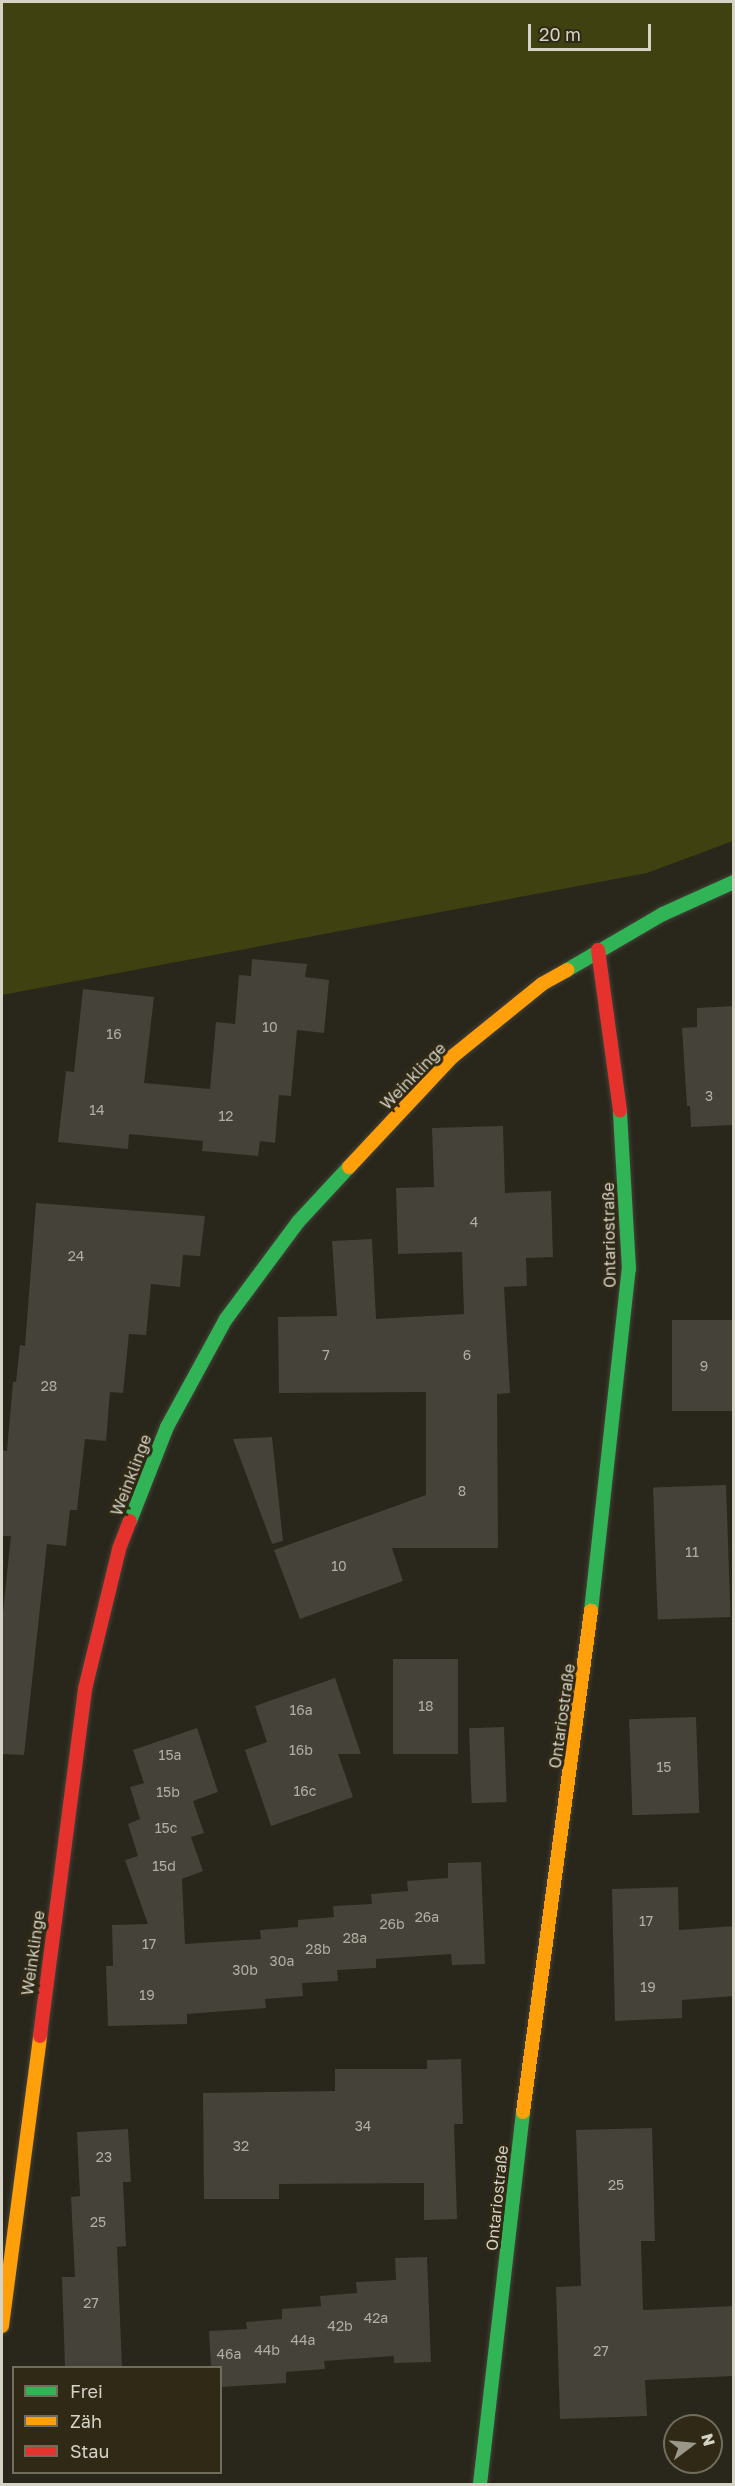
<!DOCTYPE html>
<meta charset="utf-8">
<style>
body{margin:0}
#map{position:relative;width:735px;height:2486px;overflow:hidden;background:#29261b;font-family:"Golos Text",sans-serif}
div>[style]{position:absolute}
.green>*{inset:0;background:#3f4111}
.building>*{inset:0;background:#444239;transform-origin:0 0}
.roads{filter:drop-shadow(0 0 2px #444239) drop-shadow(0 0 2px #444239)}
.fast>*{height:14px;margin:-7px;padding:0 7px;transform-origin:7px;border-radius:7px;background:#30b455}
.slow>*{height:14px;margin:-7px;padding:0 7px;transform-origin:7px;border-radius:7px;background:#ff9f0a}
.jam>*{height:14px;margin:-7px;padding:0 7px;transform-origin:7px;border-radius:7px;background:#e5322d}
span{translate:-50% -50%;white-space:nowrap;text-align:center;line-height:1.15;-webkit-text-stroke:6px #2f2915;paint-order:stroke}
.number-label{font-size:14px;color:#b1aea3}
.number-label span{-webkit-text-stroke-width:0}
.street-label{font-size:16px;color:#d5d2c6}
.frame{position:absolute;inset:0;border:3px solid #d5d2c6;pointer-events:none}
.legend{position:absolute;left:12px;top:2366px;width:210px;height:108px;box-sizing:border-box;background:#2f2915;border:2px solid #716d5c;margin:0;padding:8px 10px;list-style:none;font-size:18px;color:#d5d2c6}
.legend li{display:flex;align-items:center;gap:12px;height:30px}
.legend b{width:30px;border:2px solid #716d5c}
.north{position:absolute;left:663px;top:2414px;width:60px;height:60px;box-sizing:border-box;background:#2f2915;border:2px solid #716d5c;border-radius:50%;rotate:74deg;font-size:16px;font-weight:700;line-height:24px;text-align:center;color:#d5d2c6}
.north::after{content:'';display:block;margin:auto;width:21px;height:27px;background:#99968a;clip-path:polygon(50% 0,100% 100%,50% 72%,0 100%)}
.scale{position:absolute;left:528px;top:24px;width:123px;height:27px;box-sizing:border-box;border:3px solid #d5d2c6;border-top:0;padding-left:8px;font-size:18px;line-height:21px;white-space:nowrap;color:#d5d2c6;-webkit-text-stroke:4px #2f2915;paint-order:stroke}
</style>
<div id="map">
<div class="green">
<i style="clip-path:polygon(2px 2px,733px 2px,733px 841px,647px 873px,2px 995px)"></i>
</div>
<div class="building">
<i style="clip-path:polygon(252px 959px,307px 964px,305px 977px,329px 980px,324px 1033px,297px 1030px,291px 1096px,279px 1095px,275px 1143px,260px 1141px,258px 1156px,202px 1151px,203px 1141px,129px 1134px,128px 1149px,58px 1142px,66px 1071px,74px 1072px,83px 989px,154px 997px,144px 1083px,210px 1089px,216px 1022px,235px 1024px,239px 975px,251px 976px)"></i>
<i style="clip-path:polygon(734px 1006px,734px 1125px,691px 1127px,690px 1106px,687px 1106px,682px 1028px,697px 1027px,697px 1008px)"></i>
<i style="clip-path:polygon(503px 1126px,505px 1193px,551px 1191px,553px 1257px,526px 1258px,527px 1286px,504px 1287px,510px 1393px,497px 1394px,498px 1548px,392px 1548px,403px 1581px,300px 1619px,274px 1550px,426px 1495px,426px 1392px,279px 1393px,278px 1317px,337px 1316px,332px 1241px,372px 1239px,376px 1319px,464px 1314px,462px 1252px,398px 1254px,396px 1188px,434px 1187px,432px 1128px)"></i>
<i style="clip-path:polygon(36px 1203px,205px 1216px,200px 1256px,183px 1255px,180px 1287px,151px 1284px,146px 1335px,129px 1334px,123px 1393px,110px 1392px,106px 1441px,85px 1439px,77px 1510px,70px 1510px,66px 1546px,47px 1544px,24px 1755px,2px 1754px,2px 1621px,11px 1536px,2px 1536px,2px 1450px,7px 1451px,13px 1382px,16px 1382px,20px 1345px,25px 1346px)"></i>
<i style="left:734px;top:1320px;width:91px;height:62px;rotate:90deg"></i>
<i style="clip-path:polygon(272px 1437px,283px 1541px,272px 1544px,233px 1439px)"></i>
<i style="left:726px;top:1485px;width:132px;height:73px;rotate:88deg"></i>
<i style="left:393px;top:1659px;width:65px;height:95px"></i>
<i style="clip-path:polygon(335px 1678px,361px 1754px,338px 1754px,353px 1797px,271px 1826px,245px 1750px,267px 1742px,255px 1706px)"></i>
<i style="left:696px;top:1717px;width:96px;height:67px;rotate:88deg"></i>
<i style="left:504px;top:1727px;width:75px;height:35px;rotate:88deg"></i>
<i style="clip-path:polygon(197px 1728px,218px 1792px,193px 1801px,204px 1833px,191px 1837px,203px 1871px,182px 1879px,185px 1944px,261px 1939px,260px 1930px,298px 1927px,298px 1920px,334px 1917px,333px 1906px,372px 1904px,371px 1894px,408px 1891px,407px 1881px,448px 1878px,448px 1863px,481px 1862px,485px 1964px,452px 1965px,451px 1954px,376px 1959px,376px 1968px,337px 1970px,338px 1981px,302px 1983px,303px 1996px,265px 1999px,266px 2008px,187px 2014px,187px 2024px,108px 2026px,106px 1966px,113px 1966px,112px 1925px,148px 1924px,125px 1860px,138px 1856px,128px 1824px,140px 1819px,130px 1787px,144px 1783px,133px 1750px)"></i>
<i style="clip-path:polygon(678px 1887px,679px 1930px,734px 1926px,734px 1996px,682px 2000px,682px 2018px,615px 2021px,612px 1889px)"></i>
<i style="clip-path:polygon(461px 2059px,463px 2124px,454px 2124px,457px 2219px,424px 2220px,424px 2183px,279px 2184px,279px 2199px,204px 2199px,203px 2093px,335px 2091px,335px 2069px,427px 2069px,427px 2060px)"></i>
<i style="clip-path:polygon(652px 2128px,655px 2241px,641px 2241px,643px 2310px,734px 2306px,734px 2376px,645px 2380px,647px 2416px,560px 2419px,556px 2287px,581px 2286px,576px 2130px)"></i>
<i style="clip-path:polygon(128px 2129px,131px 2182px,123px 2182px,126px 2246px,117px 2247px,122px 2367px,65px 2367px,62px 2277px,75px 2277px,71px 2197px,80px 2196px,77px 2132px)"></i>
<i style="clip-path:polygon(427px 2257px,431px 2362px,394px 2363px,394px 2356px,324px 2361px,325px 2369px,286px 2372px,286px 2383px,220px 2387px,220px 2367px,211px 2367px,209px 2331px,247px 2329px,246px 2322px,282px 2319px,282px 2309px,321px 2306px,320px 2296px,357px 2293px,356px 2282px,396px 2280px,395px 2258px)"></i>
</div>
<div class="roads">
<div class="fast">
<i style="left:567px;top:970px;width:111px;rotate:-30.3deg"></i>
<i style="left:663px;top:914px;width:78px;rotate:-24.3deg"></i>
<i style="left:130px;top:1521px;width:101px;rotate:-68.5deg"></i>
<i style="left:167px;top:1427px;width:123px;rotate:-61.4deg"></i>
<i style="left:226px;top:1319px;width:121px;rotate:-53.4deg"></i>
<i style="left:298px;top:1222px;width:75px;rotate:-47.2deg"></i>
<i style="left:591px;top:1611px;width:344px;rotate:-83.7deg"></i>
<i style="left:629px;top:1269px;width:158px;rotate:-93.3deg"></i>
<i style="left:480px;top:2484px;width:374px;rotate:-83.4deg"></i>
</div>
<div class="slow">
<i style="left:349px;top:1167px;width:151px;rotate:-46.9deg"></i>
<i style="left:452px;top:1057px;width:116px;rotate:-39deg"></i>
<i style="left:542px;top:984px;width:29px;rotate:-29deg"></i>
<i style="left:523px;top:2112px;width:506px;rotate:-82.27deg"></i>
<i style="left:2px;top:2326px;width:292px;rotate:-82.5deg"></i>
</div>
<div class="jam">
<i style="left:598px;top:950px;width:162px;rotate:82.2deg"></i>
<i style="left:40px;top:2036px;width:350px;rotate:-82.6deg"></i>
<i style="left:85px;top:1689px;width:144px;rotate:-76.3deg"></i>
<i style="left:119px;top:1549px;width:30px;rotate:-69deg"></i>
</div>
</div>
<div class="number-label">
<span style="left:270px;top:1027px">10</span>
<span style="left:114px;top:1034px">16</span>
<span style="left:709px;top:1096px">3</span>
<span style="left:97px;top:1110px">14</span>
<span style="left:226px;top:1116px">12</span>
<span style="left:474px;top:1222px">4</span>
<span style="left:76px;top:1256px">24</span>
<span style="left:326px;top:1355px">7</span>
<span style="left:467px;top:1355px">6</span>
<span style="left:704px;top:1366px">9</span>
<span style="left:49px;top:1386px">28</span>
<span style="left:462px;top:1491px">8</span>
<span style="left:692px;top:1552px">11</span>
<span style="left:339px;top:1566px">10</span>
<span style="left:426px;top:1706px">18</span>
<span style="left:301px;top:1710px">16a</span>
<span style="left:301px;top:1750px">16b</span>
<span style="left:170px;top:1755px">15a</span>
<span style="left:664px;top:1767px">15</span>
<span style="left:305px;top:1791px">16c</span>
<span style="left:168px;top:1792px">15b</span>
<span style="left:166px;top:1828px">15c</span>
<span style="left:164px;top:1866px">15d</span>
<span style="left:427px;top:1917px">26a</span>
<span style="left:646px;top:1921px">17</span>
<span style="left:392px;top:1924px">26b</span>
<span style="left:355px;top:1938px">28a</span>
<span style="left:149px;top:1944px">17</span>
<span style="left:318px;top:1949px">28b</span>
<span style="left:282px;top:1961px">30a</span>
<span style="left:245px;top:1970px">30b</span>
<span style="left:648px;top:1987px">19</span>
<span style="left:147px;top:1995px">19</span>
<span style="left:363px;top:2126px">34</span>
<span style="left:241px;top:2146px">32</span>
<span style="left:104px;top:2157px">23</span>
<span style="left:616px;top:2185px">25</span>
<span style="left:98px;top:2222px">25</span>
<span style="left:91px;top:2303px">27</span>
<span style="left:376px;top:2318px">42a</span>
<span style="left:340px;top:2326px">42b</span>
<span style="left:303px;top:2340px">44a</span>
<span style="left:267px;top:2350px">44b</span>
<span style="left:601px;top:2351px">27</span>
<span style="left:229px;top:2354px">46a</span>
</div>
<div class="street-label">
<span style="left:413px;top:1076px;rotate:-46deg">Weinklinge</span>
<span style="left:609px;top:1235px;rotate:-91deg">Ontariostraße</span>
<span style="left:131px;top:1475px;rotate:-69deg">Weinklinge</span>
<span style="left:562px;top:1716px;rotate:-82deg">Ontariostraße</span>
<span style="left:33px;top:1953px;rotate:-82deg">Weinklinge</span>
<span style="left:497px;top:2198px;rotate:-84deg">Ontariostraße</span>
</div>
<div class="frame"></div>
<ul class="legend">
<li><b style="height:8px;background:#30b455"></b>Frei</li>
<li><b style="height:8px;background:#ff9f0a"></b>Zäh</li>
<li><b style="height:8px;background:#e5322d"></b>Stau</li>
</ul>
<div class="north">N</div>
<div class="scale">20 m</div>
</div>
